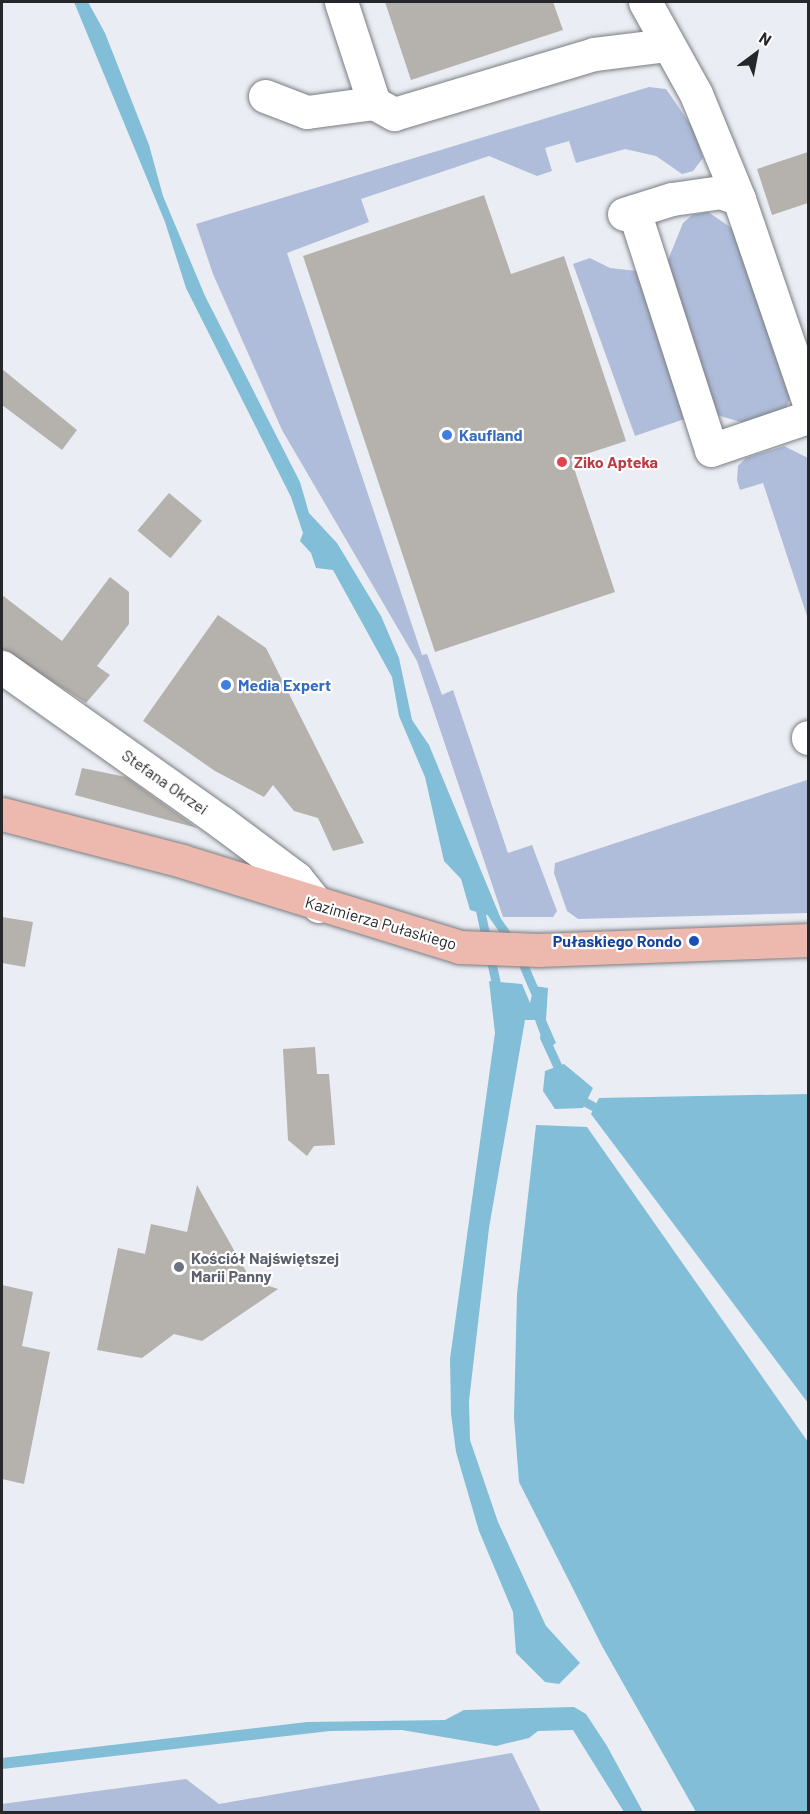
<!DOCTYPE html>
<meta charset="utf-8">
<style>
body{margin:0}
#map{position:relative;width:810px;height:1814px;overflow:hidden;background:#eaedf3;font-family:Barlow,sans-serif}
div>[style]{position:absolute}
.green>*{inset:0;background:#afbdda}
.water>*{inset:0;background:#82bed7}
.stream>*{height:9px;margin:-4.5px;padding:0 4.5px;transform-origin:4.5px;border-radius:4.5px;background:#82bed7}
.building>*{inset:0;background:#b5b1ac;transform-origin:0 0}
.roads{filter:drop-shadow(0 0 2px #7a7d82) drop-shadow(0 0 2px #7a7d82)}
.minor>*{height:33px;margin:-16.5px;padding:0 16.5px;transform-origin:16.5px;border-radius:16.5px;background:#fff}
.major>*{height:33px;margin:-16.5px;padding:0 16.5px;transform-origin:16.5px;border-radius:16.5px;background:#edb8ad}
.dots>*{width:16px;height:16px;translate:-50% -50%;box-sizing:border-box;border:3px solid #fff;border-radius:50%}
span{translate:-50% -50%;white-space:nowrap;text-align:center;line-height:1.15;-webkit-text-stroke:4.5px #fff;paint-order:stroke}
.shop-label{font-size:16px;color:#366cbe;font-weight:700}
.left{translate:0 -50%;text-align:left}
.health-label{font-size:16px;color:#be3a42;font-weight:700}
.street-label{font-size:16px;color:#26272a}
.transit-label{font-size:16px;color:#164399;font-weight:700}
.right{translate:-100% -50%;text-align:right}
.worship-label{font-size:16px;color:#5b616d;font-weight:700}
.frame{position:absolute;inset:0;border:3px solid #26272a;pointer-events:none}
.north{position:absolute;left:726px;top:24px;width:60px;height:60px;-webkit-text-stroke:4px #fff;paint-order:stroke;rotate:32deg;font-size:16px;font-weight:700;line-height:24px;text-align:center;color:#26272a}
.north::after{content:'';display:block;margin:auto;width:21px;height:27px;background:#26272a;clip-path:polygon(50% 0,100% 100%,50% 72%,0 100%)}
</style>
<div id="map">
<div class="green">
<i style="clip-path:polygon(649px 87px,666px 89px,695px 131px,703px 158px,693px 171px,682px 174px,656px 156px,625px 149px,576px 163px,569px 141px,545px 148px,552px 171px,537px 176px,489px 156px,361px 199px,369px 222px,287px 253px,422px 655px,427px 654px,442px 695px,453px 690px,508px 853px,532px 845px,557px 911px,553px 917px,503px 917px,417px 661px,282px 430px,213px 274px,196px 224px)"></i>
<i style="clip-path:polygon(708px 212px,733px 229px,790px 398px,786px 408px,744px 423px,717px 415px,666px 265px,683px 223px,692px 215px)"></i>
<i style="clip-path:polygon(590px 258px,610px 268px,637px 271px,693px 416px,635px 436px,573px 264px)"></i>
<i style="clip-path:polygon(784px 446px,808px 458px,808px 619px,763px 483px,740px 490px,737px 480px,738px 466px,746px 458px)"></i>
<i style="clip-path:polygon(807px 780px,808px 913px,578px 919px,567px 911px,554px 873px,555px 863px)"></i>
<i style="clip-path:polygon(512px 1753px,541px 1812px,2px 1812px,2px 1804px,186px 1779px,219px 1804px)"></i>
</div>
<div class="water">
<i style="clip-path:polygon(74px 2px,88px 2px,105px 33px,149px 145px,163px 196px,205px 296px,300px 482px,309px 513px,337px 543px,381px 616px,399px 658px,412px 720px,429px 745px,501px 919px,470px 910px,461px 879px,444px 861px,425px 777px,399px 716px,392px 677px,333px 570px,316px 568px,311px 553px,300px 541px,303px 533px,291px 497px,186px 288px,165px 222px)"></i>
<i style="clip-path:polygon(489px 981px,522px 984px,530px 1003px,534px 986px,548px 988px,546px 1020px,556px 1043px,546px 1050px,535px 1020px,525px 1020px,489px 1228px,469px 1401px,470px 1440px,498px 1522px,546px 1626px,580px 1663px,559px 1684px,545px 1682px,516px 1653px,513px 1612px,479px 1531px,456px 1452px,451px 1414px,450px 1359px,495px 1033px)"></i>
<i style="clip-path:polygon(564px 1064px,593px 1088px,583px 1108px,555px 1109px,543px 1091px,545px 1071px)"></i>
<i style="clip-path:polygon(808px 1094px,808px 1403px,591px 1114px,599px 1098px)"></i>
<i style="clip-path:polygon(536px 1125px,587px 1127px,808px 1442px,808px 1812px,696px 1812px,602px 1646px,519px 1482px,514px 1417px,517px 1294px)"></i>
<i style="clip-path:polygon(574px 1707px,586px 1714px,607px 1746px,643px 1812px,624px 1812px,573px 1730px,538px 1731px,529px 1738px,496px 1746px,402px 1730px,330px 1731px,2px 1769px,2px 1758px,307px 1722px,445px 1720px,464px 1710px)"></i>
</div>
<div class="stream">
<i style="left:478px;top:901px;width:94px;rotate:77.7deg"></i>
<i style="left:490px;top:911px;width:37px;rotate:55deg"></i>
<i style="left:519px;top:955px;width:46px;rotate:66.8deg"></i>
<i style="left:544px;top:1037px;width:43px;rotate:65.2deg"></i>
<i style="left:576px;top:1097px;width:21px;rotate:28deg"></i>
</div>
<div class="building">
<i style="clip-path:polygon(385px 2px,553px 2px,563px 30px,411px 80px)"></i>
<i style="clip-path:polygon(808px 152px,808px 203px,772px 215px,757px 169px)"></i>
<i style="clip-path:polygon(484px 195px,511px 274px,564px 256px,626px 441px,571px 459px,615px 592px,435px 652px,303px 256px)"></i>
<i style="clip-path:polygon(2px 369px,77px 430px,62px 450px,2px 405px)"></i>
<i style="left:169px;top:493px;width:43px;height:49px;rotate:40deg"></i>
<i style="clip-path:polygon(110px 577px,129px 592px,129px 624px,97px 666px,110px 675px,86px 703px,2px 649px,2px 595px,62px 641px)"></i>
<i style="clip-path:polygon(218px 615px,266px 648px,364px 843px,333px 851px,318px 818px,294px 811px,273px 785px,264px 797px,215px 771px,143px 721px)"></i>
<i style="clip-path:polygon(82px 768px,126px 777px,197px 828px,75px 795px)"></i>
<i style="clip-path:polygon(2px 917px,33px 922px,25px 967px,2px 963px)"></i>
<i style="clip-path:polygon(315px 1047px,317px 1074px,329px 1074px,335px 1145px,314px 1146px,307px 1156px,288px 1140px,283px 1049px)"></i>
<i style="clip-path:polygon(197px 1185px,251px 1280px,278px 1289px,202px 1341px,174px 1334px,142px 1358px,97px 1350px,118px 1248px,145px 1254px,151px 1224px,187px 1232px)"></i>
<i style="clip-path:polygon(2px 1285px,33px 1292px,22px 1346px,50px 1352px,24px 1484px,2px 1479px)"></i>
</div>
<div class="roads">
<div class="minor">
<i style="left:341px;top:2px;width:106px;rotate:71.9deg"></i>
<i style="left:645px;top:2px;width:105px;rotate:61deg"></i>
<i style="left:696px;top:94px;width:113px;rotate:67.7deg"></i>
<i style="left:739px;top:199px;width:213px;rotate:71.1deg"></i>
<i style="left:265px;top:96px;width:45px;rotate:20.9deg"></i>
<i style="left:307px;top:112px;width:68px;rotate:-7.7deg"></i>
<i style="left:374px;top:103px;width:23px;rotate:29deg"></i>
<i style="left:394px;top:114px;width:209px;rotate:-16.7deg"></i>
<i style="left:594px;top:54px;width:74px;rotate:-7deg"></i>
<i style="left:634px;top:211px;width:251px;rotate:72.1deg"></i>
<i style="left:711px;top:450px;width:102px;rotate:-18.8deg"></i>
<i style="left:624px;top:214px;width:50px;rotate:-17.4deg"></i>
<i style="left:672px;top:199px;width:49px;rotate:-8.1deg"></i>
<i style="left:721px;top:192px;width:19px;rotate:21deg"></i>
<i style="left:2px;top:667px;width:268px;rotate:35.3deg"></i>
<i style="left:221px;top:822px;width:94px;rotate:36.7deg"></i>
<i style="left:296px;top:878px;width:36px;rotate:51deg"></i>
<i style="left:808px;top:738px;width:1px;rotate:-90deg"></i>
</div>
<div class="major">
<i style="left:2px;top:814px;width:186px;rotate:14.6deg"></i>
<i style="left:182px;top:861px;width:291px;rotate:17.2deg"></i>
<i style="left:460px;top:947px;width:79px;rotate:2.2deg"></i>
<i style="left:539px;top:950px;width:269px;rotate:-2.1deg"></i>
</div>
</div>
<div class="dots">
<i style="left:447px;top:435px;background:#3f7fe0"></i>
<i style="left:562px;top:462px;background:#e0444e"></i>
<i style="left:226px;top:685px;background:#3f7fe0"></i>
<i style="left:694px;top:941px;background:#1a4fb4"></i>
<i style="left:179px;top:1267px;background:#6b7280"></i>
</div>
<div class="shop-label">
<span class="left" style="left:459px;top:435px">Kaufland</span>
<span class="left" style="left:238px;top:685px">Media Expert</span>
</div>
<div class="health-label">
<span class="left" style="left:574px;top:462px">Ziko Apteka</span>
</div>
<div class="street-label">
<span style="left:165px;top:782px;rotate:35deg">Stefana Okrzei</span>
<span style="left:381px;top:923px;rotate:16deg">Kazimierza Pułaskiego</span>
</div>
<div class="transit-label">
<span class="right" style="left:682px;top:941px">Pułaskiego Rondo</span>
</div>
<div class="worship-label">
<span class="left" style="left:191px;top:1267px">Kościół Najświętszej<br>Marii Panny</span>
</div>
<div class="frame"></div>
<div class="north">N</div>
</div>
